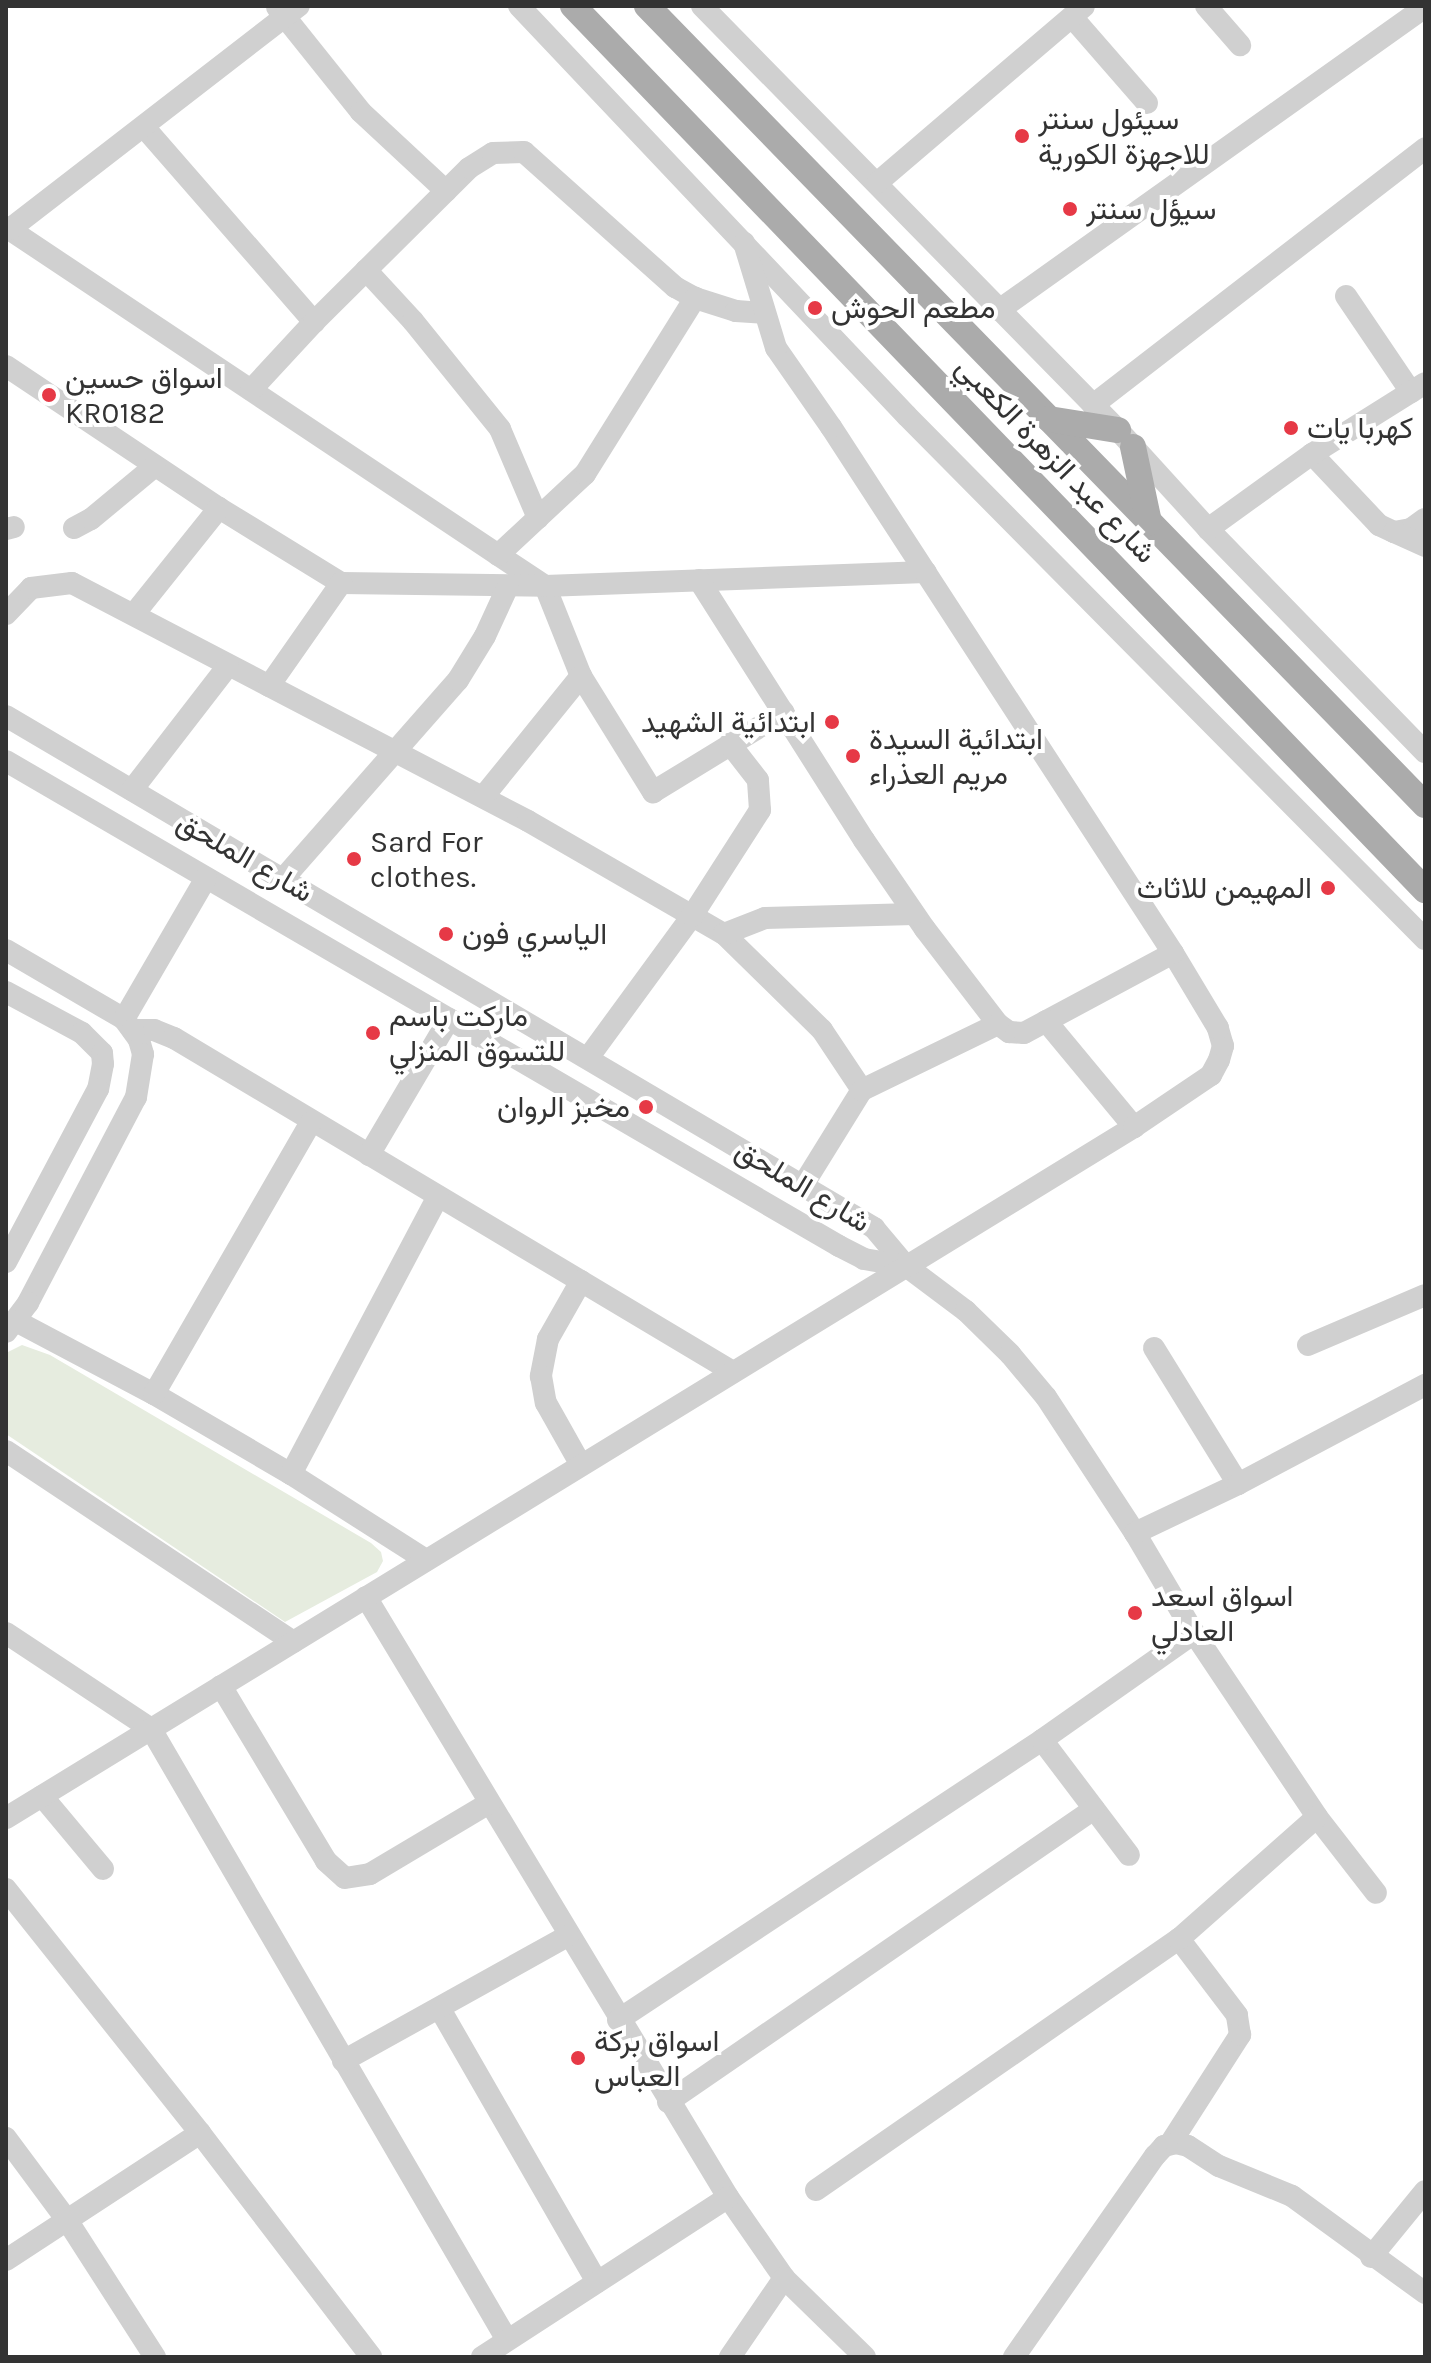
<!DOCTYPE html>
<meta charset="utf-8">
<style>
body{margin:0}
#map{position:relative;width:1431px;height:2363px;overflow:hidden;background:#fff;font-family:Karla,Vazirmatn,sans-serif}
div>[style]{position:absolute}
.green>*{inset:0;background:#e6ecdf}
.minor>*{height:22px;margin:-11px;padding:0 11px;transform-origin:11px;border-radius:11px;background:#d0d0d0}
.major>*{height:26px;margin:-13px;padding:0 13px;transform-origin:13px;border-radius:13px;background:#ababab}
.dots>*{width:22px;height:22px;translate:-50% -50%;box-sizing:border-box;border:4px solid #fff;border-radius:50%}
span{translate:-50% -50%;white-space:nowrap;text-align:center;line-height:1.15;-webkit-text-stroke:8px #fff;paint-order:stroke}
.poi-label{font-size:30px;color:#333}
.left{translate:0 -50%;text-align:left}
.right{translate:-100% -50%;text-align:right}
.street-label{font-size:30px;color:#333}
.frame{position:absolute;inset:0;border:8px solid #333;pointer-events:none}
</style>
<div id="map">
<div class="green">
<i style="clip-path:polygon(22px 1345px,50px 1355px,371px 1543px,381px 1552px,383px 1561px,377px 1572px,285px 1622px,6px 1434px,6px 1353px)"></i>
</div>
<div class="minor">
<i style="left:519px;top:6px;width:564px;rotate:46.58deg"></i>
<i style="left:907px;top:416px;width:736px;rotate:45.28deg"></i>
<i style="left:702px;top:6px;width:594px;rotate:45.55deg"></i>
<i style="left:1118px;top:430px;width:134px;rotate:47.7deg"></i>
<i style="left:1208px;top:529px;width:311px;rotate:45.8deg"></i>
<i style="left:1206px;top:6px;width:52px;rotate:48.9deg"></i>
<i style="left:277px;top:7px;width:134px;rotate:51.3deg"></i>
<i style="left:361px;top:112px;width:116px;rotate:42.9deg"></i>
<i style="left:1072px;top:17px;width:114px;rotate:48.9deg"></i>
<i style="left:144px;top:127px;width:259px;rotate:48.9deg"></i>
<i style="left:877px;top:183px;width:272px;rotate:-40.5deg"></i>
<i style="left:6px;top:227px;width:648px;rotate:33.67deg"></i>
<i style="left:545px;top:586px;width:97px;rotate:68.2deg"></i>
<i style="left:581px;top:676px;width:137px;rotate:58.2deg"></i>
<i style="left:653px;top:792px;width:153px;rotate:-31.4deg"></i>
<i style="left:10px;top:229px;width:365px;rotate:-37.7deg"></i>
<i style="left:366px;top:270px;width:69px;rotate:47.3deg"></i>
<i style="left:413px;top:321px;width:139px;rotate:51.1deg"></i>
<i style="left:500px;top:429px;width:97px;rotate:66.9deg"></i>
<i style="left:1346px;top:296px;width:116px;rotate:55.9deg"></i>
<i style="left:999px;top:310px;width:523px;rotate:-35.42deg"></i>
<i style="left:6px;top:366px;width:256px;rotate:33.7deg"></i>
<i style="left:219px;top:508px;width:143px;rotate:31.6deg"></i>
<i style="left:341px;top:583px;width:204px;rotate:0.8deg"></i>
<i style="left:545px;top:586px;width:381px;rotate:-2.1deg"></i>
<i style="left:251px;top:390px;width:93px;rotate:-47.2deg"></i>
<i style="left:314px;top:322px;width:218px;rotate:-44.8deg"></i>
<i style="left:469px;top:168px;width:28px;rotate:-32deg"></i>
<i style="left:493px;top:153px;width:31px;rotate:-2deg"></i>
<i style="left:524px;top:152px;width:203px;rotate:41.8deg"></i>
<i style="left:675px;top:287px;width:23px;rotate:29deg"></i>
<i style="left:695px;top:298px;width:43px;rotate:17.6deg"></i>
<i style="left:736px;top:311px;width:27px;rotate:4deg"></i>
<i style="left:1093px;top:405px;width:420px;rotate:-37.7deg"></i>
<i style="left:1312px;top:454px;width:98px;rotate:46.7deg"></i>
<i style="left:1379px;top:525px;width:17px;rotate:25deg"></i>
<i style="left:1394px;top:532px;width:17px;rotate:-10deg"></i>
<i style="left:1411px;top:529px;width:17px;rotate:-36deg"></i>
<i style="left:74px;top:528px;width:19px;rotate:-28deg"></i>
<i style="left:91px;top:519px;width:83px;rotate:-39.6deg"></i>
<i style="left:6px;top:529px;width:8px;rotate:-14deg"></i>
<i style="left:1208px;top:529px;width:128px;rotate:-35.8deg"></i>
<i style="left:1312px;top:454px;width:133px;rotate:-32.1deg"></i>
<i style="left:1394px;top:532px;width:34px;rotate:24deg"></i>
<i style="left:498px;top:555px;width:119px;rotate:-43deg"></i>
<i style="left:585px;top:474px;width:208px;rotate:-58deg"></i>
<i style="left:699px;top:580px;width:308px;rotate:57.6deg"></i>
<i style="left:864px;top:840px;width:108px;rotate:55.6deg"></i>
<i style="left:925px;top:929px;width:120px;rotate:52.5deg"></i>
<i style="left:998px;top:1024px;width:14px;rotate:36deg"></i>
<i style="left:1009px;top:1032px;width:15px;rotate:4deg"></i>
<i style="left:1024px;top:1033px;width:169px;rotate:-28.2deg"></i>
<i style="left:6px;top:614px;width:36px;rotate:-46deg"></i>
<i style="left:31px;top:588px;width:41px;rotate:-7deg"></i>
<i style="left:72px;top:583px;width:514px;rotate:27.56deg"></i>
<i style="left:528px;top:821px;width:226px;rotate:30deg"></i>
<i style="left:724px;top:934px;width:137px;rotate:44.4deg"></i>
<i style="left:822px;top:1030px;width:72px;rotate:56.3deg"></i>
<i style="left:134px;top:614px;width:136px;rotate:-51.3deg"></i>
<i style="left:269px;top:686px;width:126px;rotate:-55deg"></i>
<i style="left:6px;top:716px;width:1008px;rotate:30.53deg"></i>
<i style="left:874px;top:1228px;width:50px;rotate:49.9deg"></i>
<i style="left:906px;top:1266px;width:75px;rotate:36.9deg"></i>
<i style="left:966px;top:1311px;width:62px;rotate:44.3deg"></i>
<i style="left:1010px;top:1354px;width:56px;rotate:50.1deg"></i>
<i style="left:1046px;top:1397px;width:163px;rotate:56.8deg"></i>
<i style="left:1135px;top:1533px;width:116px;rotate:59.5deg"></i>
<i style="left:1194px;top:1633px;width:221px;rotate:56.2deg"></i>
<i style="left:1317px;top:1817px;width:96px;rotate:52.2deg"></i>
<i style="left:6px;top:761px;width:964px;rotate:30.21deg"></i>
<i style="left:839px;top:1246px;width:28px;rotate:27deg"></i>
<i style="left:864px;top:1259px;width:43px;rotate:9.5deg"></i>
<i style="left:132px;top:790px;width:157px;rotate:-52.3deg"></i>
<i style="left:483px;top:797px;width:156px;rotate:-51deg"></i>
<i style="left:283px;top:879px;width:265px;rotate:-48.7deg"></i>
<i style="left:458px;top:680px;width:52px;rotate:-58.5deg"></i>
<i style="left:485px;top:636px;width:55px;rotate:-65.3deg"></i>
<i style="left:724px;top:934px;width:44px;rotate:-21.3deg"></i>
<i style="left:765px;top:918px;width:149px;rotate:-1.5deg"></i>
<i style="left:6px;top:950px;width:137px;rotate:30.3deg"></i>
<i style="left:124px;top:1019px;width:26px;rotate:54deg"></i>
<i style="left:139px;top:1040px;width:15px;rotate:74deg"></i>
<i style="left:143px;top:1054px;width:44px;rotate:99.2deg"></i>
<i style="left:136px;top:1097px;width:233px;rotate:117.7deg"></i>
<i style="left:28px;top:1303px;width:36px;rotate:127deg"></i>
<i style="left:6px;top:992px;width:86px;rotate:28.3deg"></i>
<i style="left:82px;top:1033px;width:28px;rotate:45deg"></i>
<i style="left:102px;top:1053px;width:11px;rotate:85deg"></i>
<i style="left:103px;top:1064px;width:25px;rotate:101deg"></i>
<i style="left:98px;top:1089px;width:196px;rotate:118deg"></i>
<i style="left:124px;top:1019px;width:163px;rotate:-59.8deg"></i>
<i style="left:1046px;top:1021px;width:138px;rotate:50.3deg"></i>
<i style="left:133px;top:1030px;width:21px"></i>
<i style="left:154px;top:1030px;width:22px;rotate:22deg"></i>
<i style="left:174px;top:1038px;width:651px;rotate:30.86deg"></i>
<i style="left:588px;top:1058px;width:176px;rotate:-53.8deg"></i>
<i style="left:692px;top:916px;width:126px;rotate:-57.3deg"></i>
<i style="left:760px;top:810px;width:30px;rotate:-94deg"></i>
<i style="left:758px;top:780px;width:46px;rotate:-127.9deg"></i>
<i style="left:369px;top:1155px;width:158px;rotate:-59.5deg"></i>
<i style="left:803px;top:1185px;width:112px;rotate:-58.2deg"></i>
<i style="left:862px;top:1090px;width:151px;rotate:-25.9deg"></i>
<i style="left:581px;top:1281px;width:67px;rotate:119.6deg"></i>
<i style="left:548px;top:1339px;width:38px;rotate:101deg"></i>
<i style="left:541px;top:1376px;width:27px;rotate:80deg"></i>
<i style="left:546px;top:1403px;width:71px;rotate:60.6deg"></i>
<i style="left:16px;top:1321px;width:156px;rotate:27.9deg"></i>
<i style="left:154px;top:1394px;width:159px;rotate:30.3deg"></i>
<i style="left:291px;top:1474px;width:160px;rotate:32.5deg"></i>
<i style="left:1308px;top:1345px;width:127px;rotate:-23.1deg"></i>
<i style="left:1154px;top:1348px;width:160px;rotate:58.3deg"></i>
<i style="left:154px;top:1394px;width:314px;rotate:-60deg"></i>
<i style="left:6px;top:1451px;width:345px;rotate:33.6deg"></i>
<i style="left:291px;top:1474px;width:314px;rotate:-62.1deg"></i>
<i style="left:1135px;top:1533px;width:114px;rotate:-25.4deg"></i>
<i style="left:1238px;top:1484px;width:212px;rotate:-27.9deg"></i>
<i style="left:366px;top:1597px;width:701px;rotate:58.9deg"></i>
<i style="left:728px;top:2197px;width:98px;rotate:55.3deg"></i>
<i style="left:784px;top:2278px;width:113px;rotate:44.3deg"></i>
<i style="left:6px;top:1633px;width:174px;rotate:33.5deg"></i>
<i style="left:151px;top:1729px;width:707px;rotate:59.77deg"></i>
<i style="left:221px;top:1686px;width:204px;rotate:59deg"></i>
<i style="left:326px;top:1861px;width:25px;rotate:42deg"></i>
<i style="left:345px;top:1878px;width:25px;rotate:-9deg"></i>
<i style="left:370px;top:1874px;width:139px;rotate:-30.8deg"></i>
<i style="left:1042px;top:1740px;width:144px;rotate:52.9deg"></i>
<i style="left:42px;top:1796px;width:95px;rotate:50.1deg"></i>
<i style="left:6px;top:1818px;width:1323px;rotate:-31.49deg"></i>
<i style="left:1134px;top:1127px;width:93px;rotate:-34deg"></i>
<i style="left:1211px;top:1075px;width:17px;rotate:-62deg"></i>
<i style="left:1219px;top:1060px;width:15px;rotate:-74deg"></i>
<i style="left:1223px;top:1046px;width:19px;rotate:-106deg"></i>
<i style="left:1218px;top:1028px;width:87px;rotate:-121deg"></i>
<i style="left:1173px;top:953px;width:627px;rotate:-123.03deg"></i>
<i style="left:831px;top:427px;width:96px;rotate:-124.8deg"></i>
<i style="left:776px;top:348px;width:110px;rotate:-106.9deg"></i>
<i style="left:6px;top:1889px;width:312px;rotate:51.5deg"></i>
<i style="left:200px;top:2133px;width:282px;rotate:52.6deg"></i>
<i style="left:440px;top:2009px;width:315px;rotate:60.1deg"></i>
<i style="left:618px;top:2020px;width:508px;rotate:-33.44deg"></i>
<i style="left:1042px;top:1740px;width:186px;rotate:-35.1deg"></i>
<i style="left:343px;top:2061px;width:257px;rotate:-29.1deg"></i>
<i style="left:668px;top:2102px;width:517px;rotate:-34.52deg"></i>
<i style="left:6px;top:2138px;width:102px;rotate:53.4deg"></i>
<i style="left:67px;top:2220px;width:163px;rotate:57.3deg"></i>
<i style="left:1170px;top:2144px;width:130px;rotate:-57.3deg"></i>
<i style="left:1240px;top:2035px;width:20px;rotate:-99deg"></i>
<i style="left:1237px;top:2015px;width:96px;rotate:-127.3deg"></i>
<i style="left:816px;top:2190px;width:441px;rotate:-34.7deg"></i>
<i style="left:1179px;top:1939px;width:184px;rotate:-41.5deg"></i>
<i style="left:1371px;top:2257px;width:85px;rotate:-50.7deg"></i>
<i style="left:6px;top:2260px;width:232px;rotate:-33.2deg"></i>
<i style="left:482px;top:2357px;width:293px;rotate:-33deg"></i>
<i style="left:730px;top:2357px;width:96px;rotate:-55.6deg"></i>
<i style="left:1014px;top:2357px;width:246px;rotate:-55deg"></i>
<i style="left:1155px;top:2156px;width:13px;rotate:-48deg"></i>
<i style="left:1164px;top:2146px;width:12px;rotate:-14deg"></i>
<i style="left:1176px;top:2143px;width:12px;rotate:14deg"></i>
<i style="left:1188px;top:2146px;width:37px;rotate:33deg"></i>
<i style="left:1219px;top:2166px;width:79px;rotate:22.3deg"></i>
<i style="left:1292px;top:2196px;width:165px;rotate:36.1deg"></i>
</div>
<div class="major">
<i style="left:573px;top:6px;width:1228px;rotate:46.06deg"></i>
<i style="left:647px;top:6px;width:1115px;rotate:45.76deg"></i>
<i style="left:1049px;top:419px;width:70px;rotate:9.1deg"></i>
<i style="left:1133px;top:447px;width:77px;rotate:78deg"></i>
</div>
<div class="dots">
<i style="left:1022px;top:136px;background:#e63946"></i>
<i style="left:1070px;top:209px;background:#e63946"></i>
<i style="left:815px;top:308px;background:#e63946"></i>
<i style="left:49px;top:395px;background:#e63946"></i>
<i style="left:1291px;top:428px;background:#e63946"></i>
<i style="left:832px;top:722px;background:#e63946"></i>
<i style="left:853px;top:756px;background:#e63946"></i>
<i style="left:354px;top:859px;background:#e63946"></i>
<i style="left:1328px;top:888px;background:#e63946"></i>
<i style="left:446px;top:934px;background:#e63946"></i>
<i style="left:373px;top:1033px;background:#e63946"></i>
<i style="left:646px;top:1107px;background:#e63946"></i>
<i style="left:1135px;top:1613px;background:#e63946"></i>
<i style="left:578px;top:2058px;background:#e63946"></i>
</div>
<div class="poi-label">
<span class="left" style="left:1038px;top:136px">سيئول سنتر<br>للاجهزة الكورية</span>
<span class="left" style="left:1086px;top:209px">سيؤل سنتر</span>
<span class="left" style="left:831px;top:308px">مطعم الحوش</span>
<span class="left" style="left:65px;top:395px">اسواق حسين<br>KR0182</span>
<span class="left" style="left:1307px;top:428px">كهربا يات</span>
<span class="right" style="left:816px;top:722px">ابتدائية الشهيد</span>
<span class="left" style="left:869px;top:756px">ابتدائية السيدة<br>مريم العذراء</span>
<span class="left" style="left:370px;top:859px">Sard For<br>clothes.</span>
<span class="right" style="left:1312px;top:888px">المهيمن للاثاث</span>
<span class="left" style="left:462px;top:934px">الياسري فون</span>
<span class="left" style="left:389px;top:1033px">ماركت باسم<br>للتسوق المنزلي</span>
<span class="right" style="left:630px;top:1107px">مخبز الروان</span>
<span class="left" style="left:1151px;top:1613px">اسواق اسعد<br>العادلي</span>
<span class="left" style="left:594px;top:2058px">اسواق بركة<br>العباس</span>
</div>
<div class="street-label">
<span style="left:1056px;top:460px;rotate:46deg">شارع عبد الزهرة الكعبي</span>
<span style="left:245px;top:857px;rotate:30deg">شارع الملحق</span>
<span style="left:803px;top:1186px;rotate:31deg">شارع الملحق</span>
</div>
<div class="frame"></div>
</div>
